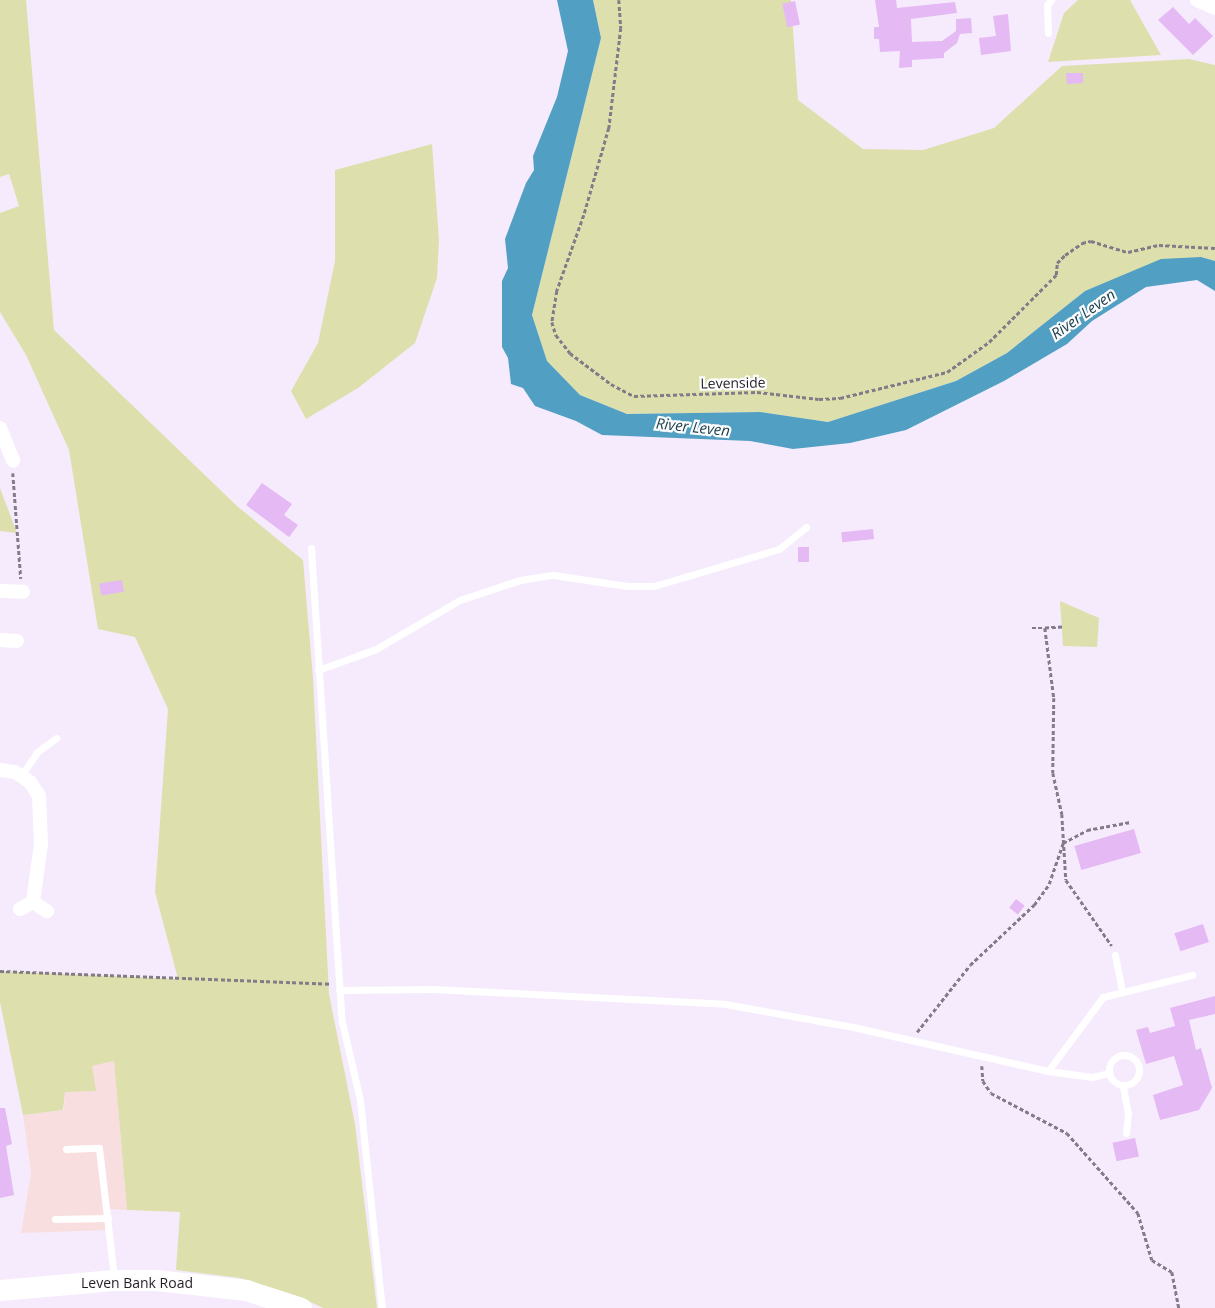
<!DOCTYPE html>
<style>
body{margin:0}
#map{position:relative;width:1215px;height:1308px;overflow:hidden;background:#f6ebfc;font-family:"Open Sans",sans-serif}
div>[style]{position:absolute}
.commercial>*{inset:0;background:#f9dee0}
.green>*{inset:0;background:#dde0ac}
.water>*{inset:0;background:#519fc2}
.building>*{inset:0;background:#e5b9f4;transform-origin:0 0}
.path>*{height:2.5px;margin-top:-1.25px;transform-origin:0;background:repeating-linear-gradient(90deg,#847b89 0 4px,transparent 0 6.5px)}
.lane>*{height:7px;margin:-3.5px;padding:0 3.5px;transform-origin:3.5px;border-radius:3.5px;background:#fff}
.lane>.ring{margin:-3.5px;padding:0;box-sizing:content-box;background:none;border:7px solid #fff;border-radius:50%}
.street>*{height:14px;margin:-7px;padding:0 7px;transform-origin:7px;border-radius:7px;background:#fff}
.primary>*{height:21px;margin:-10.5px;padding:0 10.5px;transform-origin:10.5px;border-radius:10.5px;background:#fff}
span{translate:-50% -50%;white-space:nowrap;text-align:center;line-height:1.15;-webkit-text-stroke:4.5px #fdfdfd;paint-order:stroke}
.street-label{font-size:14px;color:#241d27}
.water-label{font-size:15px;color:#1a3e4d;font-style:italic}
</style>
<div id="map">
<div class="commercial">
<i style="clip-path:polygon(114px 1061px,127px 1210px,107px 1209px,109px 1230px,21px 1233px,31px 1173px,23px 1115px,64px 1110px,65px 1092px,92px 1066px)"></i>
</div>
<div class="green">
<i style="clip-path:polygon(0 0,26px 0,54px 330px,237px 506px,303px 560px,313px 678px,329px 994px,355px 1124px,377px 1308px,323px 1308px,300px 1297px,240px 1278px,176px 1270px,180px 1212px,127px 1210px,114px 1061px,92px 1066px,96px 1091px,65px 1092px,63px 1110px,23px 1115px,0 1002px,0 971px,178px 979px,155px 892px,168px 709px,135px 637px,98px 629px,69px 450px,26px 355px,0 312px,0 213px,19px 206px,9px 174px,0 177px)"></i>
<i style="clip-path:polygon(593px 0,791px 0,798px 100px,863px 149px,923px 150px,994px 128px,1062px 66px,1189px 59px,1215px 65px,1215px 261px,1201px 257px,1085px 291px,1007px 353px,956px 381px,828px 422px,760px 412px,627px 414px,580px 395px,547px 361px,532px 315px,601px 38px)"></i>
<i style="clip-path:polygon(1078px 0,1130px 0,1161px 55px,1048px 62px,1064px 13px)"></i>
<i style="clip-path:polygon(432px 144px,439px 240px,437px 278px,415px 343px,358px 388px,306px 419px,291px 391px,318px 343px,335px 261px,335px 170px)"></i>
<i style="clip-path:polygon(0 488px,17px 533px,0 531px)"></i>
<i style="clip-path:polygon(1060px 601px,1099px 618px,1097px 647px,1063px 646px)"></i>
</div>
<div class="water">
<i style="clip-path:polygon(557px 0,593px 0,601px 38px,532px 315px,547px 361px,580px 395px,627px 414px,760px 412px,828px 422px,956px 381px,1007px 353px,1085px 291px,1161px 259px,1201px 257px,1215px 261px,1215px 291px,1197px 280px,1146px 287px,1092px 321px,1067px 344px,1004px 381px,906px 430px,850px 443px,793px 449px,750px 441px,602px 435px,576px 421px,535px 406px,523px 388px,511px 384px,508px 358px,502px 347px,502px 281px,508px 268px,505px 239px,526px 183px,534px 170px,533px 156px,557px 97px,568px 51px)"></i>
</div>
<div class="building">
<i style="clip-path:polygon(875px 0,896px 0,897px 8px,955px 2px,957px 13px,911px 19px,912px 42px,942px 41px,956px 31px,956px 19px,971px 18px,972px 33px,960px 34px,957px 43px,944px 53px,944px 58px,912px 60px,912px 67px,899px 68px,900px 51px,880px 52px,879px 39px,874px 39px,874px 27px,879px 27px)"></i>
<i style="left:795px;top:1px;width:24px;height:13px;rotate:78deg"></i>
<i style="clip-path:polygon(1173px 7px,1189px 24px,1195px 18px,1213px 36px,1193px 55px,1158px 20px)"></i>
<i style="clip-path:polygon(1008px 14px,1011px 51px,981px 55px,979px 38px,996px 36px,993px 16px)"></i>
<i style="clip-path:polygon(1066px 73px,1083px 73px,1083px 83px,1067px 84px)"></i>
<i style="clip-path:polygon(262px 483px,292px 504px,284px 515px,298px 525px,289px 537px,246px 505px)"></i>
<i style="left:873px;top:529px;width:10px;height:32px;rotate:84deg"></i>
<i style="left:809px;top:547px;width:15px;height:11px;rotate:90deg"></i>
<i style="left:122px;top:580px;width:12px;height:23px;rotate:81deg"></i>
<i style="left:1134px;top:829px;width:25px;height:62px;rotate:74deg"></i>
<i style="left:1016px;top:899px;width:11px;height:11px;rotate:38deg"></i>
<i style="left:1203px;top:924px;width:19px;height:30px;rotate:72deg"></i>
<i style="clip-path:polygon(1215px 996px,1215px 1014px,1189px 1020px,1196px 1050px,1201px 1048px,1212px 1088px,1199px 1110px,1160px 1120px,1153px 1095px,1183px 1085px,1174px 1056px,1146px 1064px,1136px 1030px,1148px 1027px,1150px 1033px,1175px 1026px,1170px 1008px)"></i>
<i style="clip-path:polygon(0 1108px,5px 1108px,12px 1144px,6px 1146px,14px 1195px,0 1198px)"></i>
<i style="left:1135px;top:1138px;width:19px;height:23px;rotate:78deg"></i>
</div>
<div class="path">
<i style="left:619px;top:0;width:28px;rotate:86deg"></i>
<i style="left:621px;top:28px;width:101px;rotate:96.8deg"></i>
<i style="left:609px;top:128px;width:91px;rotate:106deg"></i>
<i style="left:584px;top:215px;width:81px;rotate:109.6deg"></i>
<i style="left:557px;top:291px;width:31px;rotate:99deg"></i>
<i style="left:552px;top:322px;width:14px;rotate:73deg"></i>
<i style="left:556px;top:335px;width:23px;rotate:52deg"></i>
<i style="left:570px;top:353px;width:51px;rotate:37.1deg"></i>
<i style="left:611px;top:384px;width:26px;rotate:28deg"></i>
<i style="left:634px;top:396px;width:123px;rotate:-1.9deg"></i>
<i style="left:757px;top:392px;width:62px;rotate:6.4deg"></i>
<i style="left:819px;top:399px;width:21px;rotate:-3deg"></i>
<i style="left:840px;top:398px;width:110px;rotate:-13.7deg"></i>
<i style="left:947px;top:372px;width:52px;rotate:-35.5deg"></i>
<i style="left:989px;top:342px;width:95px;rotate:-45deg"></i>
<i style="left:1056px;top:275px;width:12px;rotate:-85deg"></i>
<i style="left:1057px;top:263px;width:11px;rotate:-45deg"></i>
<i style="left:1065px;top:255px;width:21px;rotate:-35deg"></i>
<i style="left:1082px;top:243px;width:9px;rotate:-13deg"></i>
<i style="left:1091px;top:241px;width:39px;rotate:17deg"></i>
<i style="left:1128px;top:252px;width:32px;rotate:-13deg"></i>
<i style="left:1159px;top:245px;width:56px;rotate:3.1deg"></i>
<i style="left:13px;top:473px;width:106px;rotate:85.7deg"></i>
<i style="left:1062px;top:627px;width:17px;rotate:177deg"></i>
<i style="left:1045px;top:628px;width:71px;rotate:82.7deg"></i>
<i style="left:1054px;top:698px;width:75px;rotate:90.8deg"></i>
<i style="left:1053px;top:773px;width:42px;rotate:77.6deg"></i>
<i style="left:1062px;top:814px;width:66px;rotate:86.5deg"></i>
<i style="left:1066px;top:880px;width:80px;rotate:55.1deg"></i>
<i style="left:1032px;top:628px;width:13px"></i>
<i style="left:0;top:971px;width:331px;rotate:2.2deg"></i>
<i style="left:917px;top:1032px;width:85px;rotate:-51.7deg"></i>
<i style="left:970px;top:965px;width:88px;rotate:-43.2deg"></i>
<i style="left:1034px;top:905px;width:26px;rotate:-54deg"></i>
<i style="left:1049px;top:884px;width:43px;rotate:-71.1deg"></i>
<i style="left:1063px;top:843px;width:27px;rotate:-28deg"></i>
<i style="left:1087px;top:830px;width:44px;rotate:-10.5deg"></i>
<i style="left:982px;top:1066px;width:15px;rotate:86deg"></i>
<i style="left:983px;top:1081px;width:14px;rotate:56deg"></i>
<i style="left:991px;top:1093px;width:86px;rotate:27.8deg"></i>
<i style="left:1067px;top:1133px;width:107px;rotate:48.4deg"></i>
<i style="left:1138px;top:1213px;width:49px;rotate:73.4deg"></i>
<i style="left:1152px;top:1260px;width:23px;rotate:31deg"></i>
<i style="left:1172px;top:1272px;width:37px;rotate:79deg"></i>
</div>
<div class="lane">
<i style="left:1048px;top:33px;width:28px;rotate:-92deg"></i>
<i style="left:1047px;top:5px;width:6px;rotate:-51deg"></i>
<i style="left:311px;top:548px;width:475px;rotate:86.3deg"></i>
<i style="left:342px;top:1022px;width:80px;rotate:77deg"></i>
<i style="left:360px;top:1100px;width:209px;rotate:84deg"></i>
<i style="left:318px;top:670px;width:62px;rotate:-19.9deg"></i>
<i style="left:376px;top:649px;width:97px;rotate:-30.3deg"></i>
<i style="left:460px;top:600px;width:63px;rotate:-18.4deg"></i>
<i style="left:520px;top:580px;width:33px;rotate:-9deg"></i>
<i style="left:553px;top:575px;width:75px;rotate:8.5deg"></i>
<i style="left:627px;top:586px;width:27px"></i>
<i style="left:654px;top:586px;width:130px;rotate:-16.5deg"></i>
<i style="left:779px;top:549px;width:35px;rotate:-39deg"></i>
<i style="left:21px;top:776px;width:29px;rotate:-56deg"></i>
<i style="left:37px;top:752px;width:24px;rotate:-36deg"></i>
<i style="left:1115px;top:955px;width:38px;rotate:79deg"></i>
<i style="left:339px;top:990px;width:94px;rotate:-0.6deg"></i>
<i style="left:433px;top:989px;width:292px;rotate:2.9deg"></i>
<i style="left:725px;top:1004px;width:130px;rotate:10.2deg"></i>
<i style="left:853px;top:1027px;width:200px;rotate:12.7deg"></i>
<i style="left:1048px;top:1071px;width:92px;rotate:-53.4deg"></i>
<i style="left:1103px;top:997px;width:92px;rotate:-13.9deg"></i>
<i class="ring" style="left:1109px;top:1055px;width:23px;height:23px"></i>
<i style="left:1048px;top:1071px;width:44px;rotate:7.8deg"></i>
<i style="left:1092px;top:1077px;width:17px;rotate:-13deg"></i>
<i style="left:1123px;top:1086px;width:27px;rotate:80deg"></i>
<i style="left:1128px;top:1113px;width:20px;rotate:96deg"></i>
<i style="left:66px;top:1149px;width:33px;rotate:-2deg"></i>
<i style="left:99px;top:1148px;width:130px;rotate:83.4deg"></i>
<i style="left:55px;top:1219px;width:53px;rotate:-1.1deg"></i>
</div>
<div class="street">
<i style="left:1197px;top:0;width:20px;rotate:24deg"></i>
<i style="left:0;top:428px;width:35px;rotate:68deg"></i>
<i style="left:0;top:591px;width:23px;rotate:2deg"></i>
<i style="left:0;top:640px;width:17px;rotate:3deg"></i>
<i style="left:0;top:770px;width:15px;rotate:8deg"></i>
<i style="left:15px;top:772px;width:18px;rotate:34deg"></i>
<i style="left:30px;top:782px;width:17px;rotate:57deg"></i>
<i style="left:39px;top:796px;width:48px;rotate:87.6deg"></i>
<i style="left:41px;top:844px;width:59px;rotate:97.9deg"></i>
<i style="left:20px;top:909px;width:15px;rotate:-28deg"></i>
<i style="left:33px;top:902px;width:17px;rotate:33deg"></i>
</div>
<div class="primary">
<i style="left:0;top:1290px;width:114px;rotate:-5deg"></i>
<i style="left:114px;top:1280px;width:42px"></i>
<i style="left:156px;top:1280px;width:91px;rotate:6.3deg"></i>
<i style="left:246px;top:1290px;width:58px;rotate:18.1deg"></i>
</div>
<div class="street-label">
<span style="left:733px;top:383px;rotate:-1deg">Levenside</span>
<span style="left:137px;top:1283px">Leven Bank Road</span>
</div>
<div class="water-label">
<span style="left:1083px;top:314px;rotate:-35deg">River Leven</span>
<span style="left:693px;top:427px;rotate:6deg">River Leven</span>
</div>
</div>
